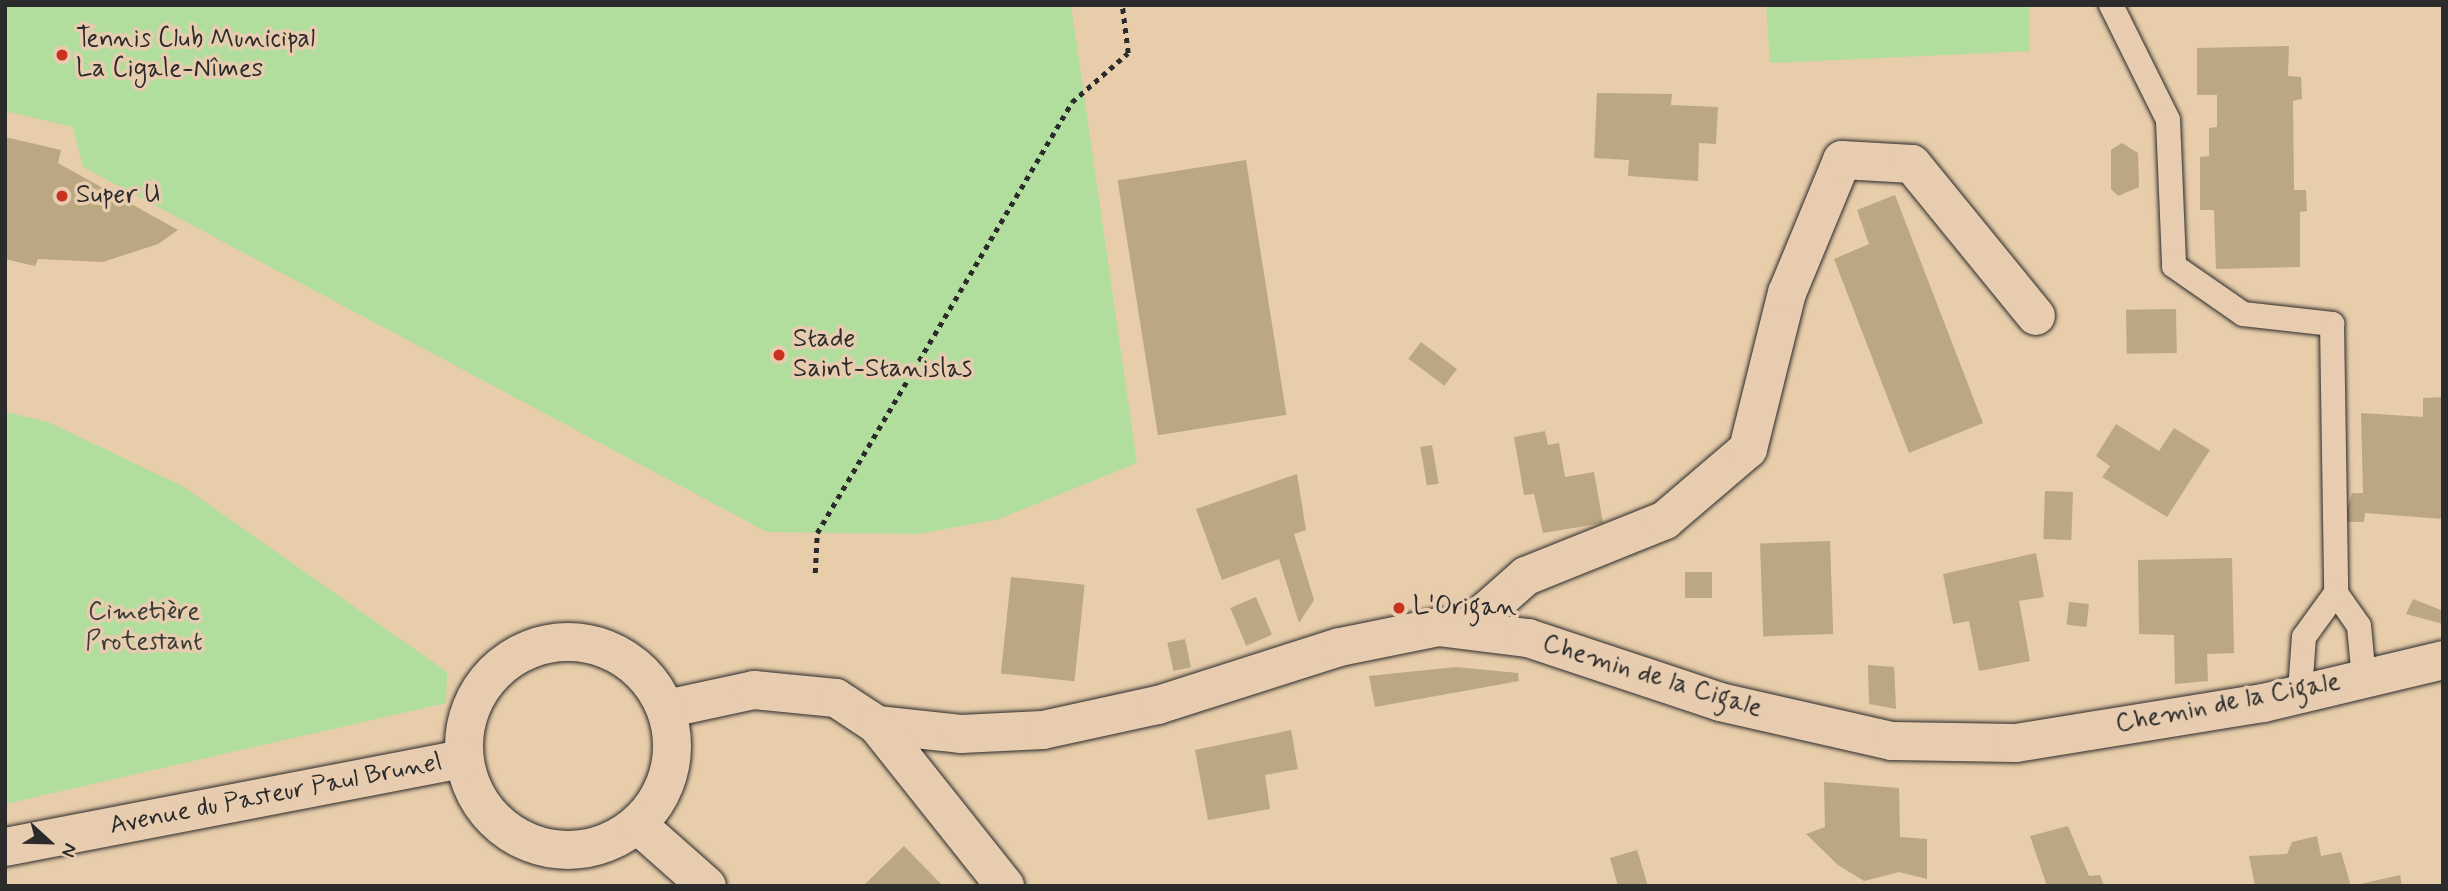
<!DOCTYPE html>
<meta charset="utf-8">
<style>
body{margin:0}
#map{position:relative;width:2448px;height:891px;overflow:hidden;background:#e7cdaa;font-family:Mynerve,sans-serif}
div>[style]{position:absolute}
.green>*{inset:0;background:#b1de9d}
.building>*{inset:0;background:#bba782;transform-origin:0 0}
.path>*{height:4.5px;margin-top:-2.25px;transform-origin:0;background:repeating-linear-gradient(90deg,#2b2b2b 0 5px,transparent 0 10px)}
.roads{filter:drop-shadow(0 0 2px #2b2b2b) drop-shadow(0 0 2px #2b2b2b)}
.lane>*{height:24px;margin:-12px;padding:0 12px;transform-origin:12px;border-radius:12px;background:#e7ccaf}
.street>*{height:38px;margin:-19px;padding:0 19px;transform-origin:19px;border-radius:19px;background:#e7ccaf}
.secondary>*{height:38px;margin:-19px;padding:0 19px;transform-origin:19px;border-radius:19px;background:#e7ccaf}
.secondary>.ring{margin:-19px;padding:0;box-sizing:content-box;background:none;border:38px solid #e7ccaf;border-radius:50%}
.dots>*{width:19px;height:19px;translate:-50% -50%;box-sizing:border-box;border:4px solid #e7ccaf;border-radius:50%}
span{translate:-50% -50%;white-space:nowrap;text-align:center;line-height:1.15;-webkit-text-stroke:7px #e7ccaf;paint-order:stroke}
.poi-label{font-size:26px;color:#2b2b2b}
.left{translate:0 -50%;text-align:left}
.park-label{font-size:26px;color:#383d36}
.street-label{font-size:26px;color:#2b2b2b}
.frame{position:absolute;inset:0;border:7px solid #2b2b2b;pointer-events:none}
.north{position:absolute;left:14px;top:807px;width:70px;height:70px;-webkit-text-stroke:5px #e7ccaf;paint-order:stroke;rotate:112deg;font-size:19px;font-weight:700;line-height:28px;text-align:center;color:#2b2b2b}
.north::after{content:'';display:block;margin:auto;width:24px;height:32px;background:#2b2b2b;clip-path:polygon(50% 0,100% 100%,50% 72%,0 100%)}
</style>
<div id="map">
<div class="green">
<i style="clip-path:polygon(5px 5px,1071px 5px,1137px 463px,999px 519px,918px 534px,767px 532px,83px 167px,73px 127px,5px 111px)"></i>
<i style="clip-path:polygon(1766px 5px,2029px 5px,2030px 51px,1770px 63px)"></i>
<i style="clip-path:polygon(5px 412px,48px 422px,184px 487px,447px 672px,446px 703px,5px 804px)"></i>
</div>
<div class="building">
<i style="clip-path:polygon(2289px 46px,2288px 76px,2301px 77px,2302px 99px,2293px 101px,2294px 190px,2306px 190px,2307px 211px,2300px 212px,2300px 267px,2216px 269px,2214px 210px,2200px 210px,2200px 157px,2209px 156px,2209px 128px,2217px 127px,2217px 95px,2197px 95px,2197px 48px)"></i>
<i style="clip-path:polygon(1597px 93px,1672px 94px,1671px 105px,1718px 107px,1716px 144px,1699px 143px,1698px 181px,1628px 176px,1629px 160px,1594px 158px)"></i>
<i style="clip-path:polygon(5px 137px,61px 150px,58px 163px,178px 230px,158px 244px,103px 262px,38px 259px,35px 266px,5px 259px)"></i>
<i style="clip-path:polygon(2122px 143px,2138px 153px,2139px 187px,2118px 196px,2111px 189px,2111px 150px)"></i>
<i style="left:1246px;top:160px;width:258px;height:130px;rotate:81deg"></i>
<i style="clip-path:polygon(1895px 195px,1983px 423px,1909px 453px,1834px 259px,1869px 244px,1857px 210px)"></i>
<i style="left:2176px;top:309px;width:44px;height:50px;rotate:89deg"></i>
<i style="left:1421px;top:342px;width:45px;height:21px;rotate:37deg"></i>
<i style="clip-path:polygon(2443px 397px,2443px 519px,2365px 513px,2364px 522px,2343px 522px,2352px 493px,2363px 493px,2361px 413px,2423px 417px,2423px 398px)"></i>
<i style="clip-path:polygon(2116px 424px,2159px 451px,2174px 428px,2210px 450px,2167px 517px,2102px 477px,2110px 466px,2096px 456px)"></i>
<i style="clip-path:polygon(1545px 431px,1548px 445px,1559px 443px,1565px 477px,1594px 472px,1603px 523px,1543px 533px,1534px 494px,1524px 495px,1514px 437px)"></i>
<i style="left:1432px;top:445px;width:39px;height:12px;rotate:80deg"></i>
<i style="clip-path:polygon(1297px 474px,1306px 530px,1294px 534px,1314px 600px,1299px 623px,1279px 559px,1222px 580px,1196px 509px)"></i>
<i style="left:2045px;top:491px;width:28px;height:48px;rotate:2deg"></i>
<i style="left:1830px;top:541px;width:93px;height:70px;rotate:88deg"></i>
<i style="clip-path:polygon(2036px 553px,2044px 597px,2019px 601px,2030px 661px,1979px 671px,1969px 621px,1953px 624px,1943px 574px)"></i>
<i style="clip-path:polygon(2232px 558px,2234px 653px,2207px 654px,2208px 681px,2175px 684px,2174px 635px,2139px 634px,2138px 560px)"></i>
<i style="left:1685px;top:572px;width:27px;height:26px"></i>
<i style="left:1011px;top:577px;width:74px;height:97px;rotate:6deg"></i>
<i style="left:1256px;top:597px;width:41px;height:28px;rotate:67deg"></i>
<i style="clip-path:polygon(2413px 599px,2441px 610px,2443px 624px,2406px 614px)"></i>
<i style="left:2069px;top:602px;width:20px;height:23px;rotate:6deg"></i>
<i style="left:1185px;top:639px;width:29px;height:18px;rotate:78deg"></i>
<i style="clip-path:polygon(1868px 665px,1894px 667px,1896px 709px,1869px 704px)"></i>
<i style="clip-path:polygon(1456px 667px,1518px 673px,1519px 681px,1375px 707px,1369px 676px)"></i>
<i style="clip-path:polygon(1291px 730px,1298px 769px,1265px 775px,1270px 809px,1208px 820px,1195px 750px)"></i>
<i style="clip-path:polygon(1824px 782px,1899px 788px,1900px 837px,1927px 839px,1927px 879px,1899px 872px,1864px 881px,1838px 865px,1806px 834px,1825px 827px)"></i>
<i style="clip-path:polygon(2068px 826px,2089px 876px,2100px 875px,2104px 886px,2047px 886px,2030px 836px)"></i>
<i style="clip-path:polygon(2317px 836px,2321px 856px,2341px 852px,2351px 886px,2255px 886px,2249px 856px,2287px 854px,2292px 842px)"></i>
<i style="clip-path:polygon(904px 846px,943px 886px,863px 886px)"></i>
<i style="clip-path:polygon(1637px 850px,1648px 886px,1618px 886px,1610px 858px)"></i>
<i style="clip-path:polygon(2400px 875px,2402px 886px,2356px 886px,2356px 885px)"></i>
</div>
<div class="path">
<i style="left:815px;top:573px;width:40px;rotate:-87.1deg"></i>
<i style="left:817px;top:533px;width:501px;rotate:-59.39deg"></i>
<i style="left:1072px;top:102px;width:74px;rotate:-41.2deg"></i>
<i style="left:1128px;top:53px;width:48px;rotate:-97.1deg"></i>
</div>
<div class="roads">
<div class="lane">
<i style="left:2111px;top:5px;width:128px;rotate:63.6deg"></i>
<i style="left:2168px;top:120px;width:146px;rotate:87.6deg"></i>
<i style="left:2174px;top:266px;width:84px;rotate:34.8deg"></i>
<i style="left:2243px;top:314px;width:90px;rotate:6.4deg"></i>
<i style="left:2332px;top:324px;width:269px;rotate:89.1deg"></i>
<i style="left:2336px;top:593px;width:40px;rotate:55.1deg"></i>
<i style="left:2359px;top:626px;width:53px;rotate:84.6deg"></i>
<i style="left:2300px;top:691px;width:54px;rotate:-85.8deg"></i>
<i style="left:2304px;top:637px;width:54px;rotate:-54deg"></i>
</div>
<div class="street">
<i style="left:1466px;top:629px;width:80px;rotate:-41.5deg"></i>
<i style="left:1526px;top:576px;width:150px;rotate:-21.9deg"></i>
<i style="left:1665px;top:520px;width:109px;rotate:-40.5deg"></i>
<i style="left:1748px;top:449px;width:161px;rotate:-76deg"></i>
<i style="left:1787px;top:293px;width:144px;rotate:-67.5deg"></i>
<i style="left:1842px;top:160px;width:70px;rotate:3.3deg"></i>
<i style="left:1912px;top:164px;width:196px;rotate:50.8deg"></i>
<i style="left:666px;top:709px;width:90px;rotate:-12.2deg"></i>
<i style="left:754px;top:690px;width:82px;rotate:5.6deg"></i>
<i style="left:836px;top:698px;width:49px;rotate:33.4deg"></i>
<i style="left:877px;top:725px;width:84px;rotate:6.1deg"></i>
<i style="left:961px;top:734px;width:82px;rotate:-2.8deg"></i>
<i style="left:1043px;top:730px;width:118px;rotate:-12.3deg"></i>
<i style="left:1158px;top:705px;width:191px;rotate:-17.7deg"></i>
<i style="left:1340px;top:647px;width:100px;rotate:-11.5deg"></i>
<i style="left:1438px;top:627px;width:91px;rotate:7deg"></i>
<i style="left:1528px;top:638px;width:202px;rotate:18.4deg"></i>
<i style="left:1720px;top:702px;width:176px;rotate:12.8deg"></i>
<i style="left:1892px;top:741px;width:124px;rotate:0.9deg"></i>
<i style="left:2016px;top:743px;width:250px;rotate:-9.2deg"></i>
<i style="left:2263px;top:703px;width:185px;rotate:-13.4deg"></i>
<i style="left:877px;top:725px;width:206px;rotate:51.5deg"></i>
</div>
<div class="secondary">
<i class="ring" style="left:464px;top:642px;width:170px;height:170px"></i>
<i style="left:638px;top:825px;width:92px;rotate:41.5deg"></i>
<i style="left:5px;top:847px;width:467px;rotate:-10.9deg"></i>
</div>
</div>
<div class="dots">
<i style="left:62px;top:55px;background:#c8321e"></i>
<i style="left:62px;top:196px;background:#c8321e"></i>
<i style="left:779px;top:355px;background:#c8321e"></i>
<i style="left:1399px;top:608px;background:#c8321e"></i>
</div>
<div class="poi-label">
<span class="left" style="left:76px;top:55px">Tennis Club Municipal<br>La Cigale-Nîmes</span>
<span class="left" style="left:76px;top:196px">Super U</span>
<span class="left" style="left:793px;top:355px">Stade<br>Saint-Stanislas</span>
<span class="left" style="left:1413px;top:608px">L'Origan</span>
</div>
<div class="park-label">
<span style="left:144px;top:628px">Cimetière<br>Protestant</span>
</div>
<div class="street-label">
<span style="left:1652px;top:677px;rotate:17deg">Chemin de la Cigale</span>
<span style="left:2228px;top:704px;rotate:-11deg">Chemin de la Cigale</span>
<span style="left:276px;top:795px;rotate:-11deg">Avenue du Pasteur Paul Brunel</span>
</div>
<div class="frame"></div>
<div class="north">N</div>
</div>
